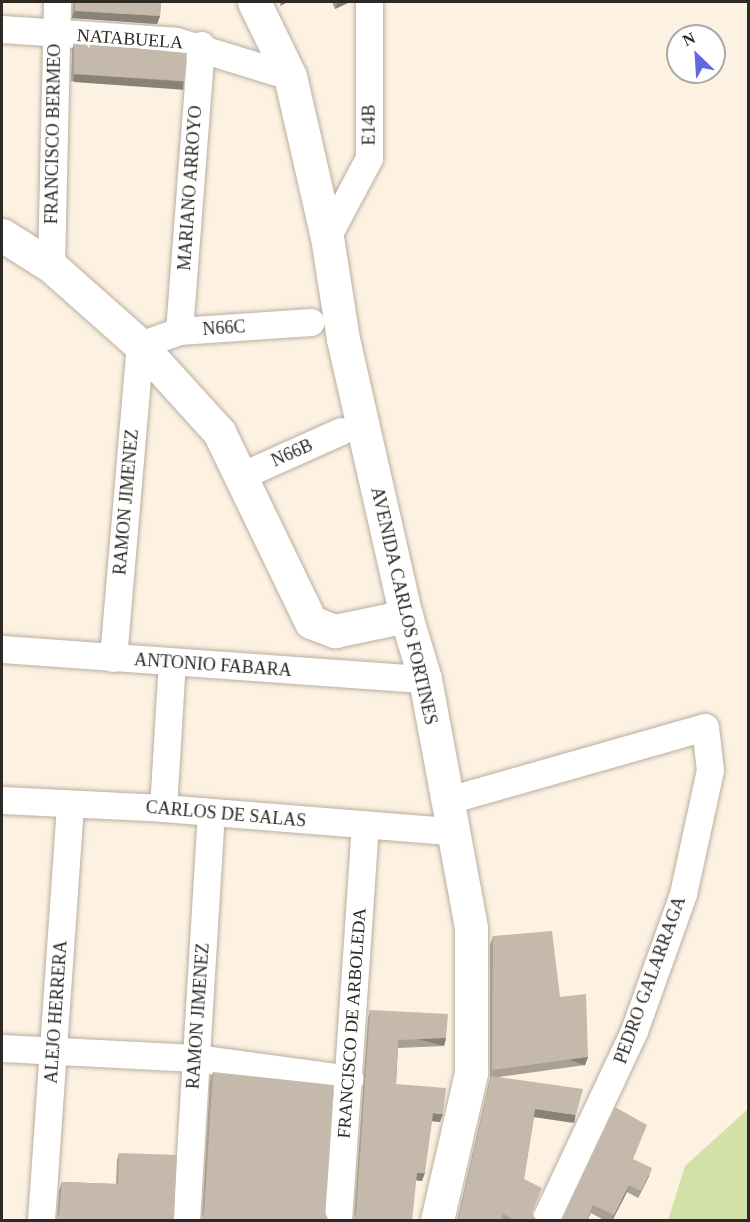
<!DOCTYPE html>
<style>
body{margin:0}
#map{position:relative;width:750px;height:1222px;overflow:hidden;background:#fdf1e2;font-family:"Times New Roman",serif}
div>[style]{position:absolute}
.green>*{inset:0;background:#d3e1a8}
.roads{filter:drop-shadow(0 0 2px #b9aea0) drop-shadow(0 0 2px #b9aea0)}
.street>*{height:27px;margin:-13.5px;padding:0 13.5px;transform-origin:13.5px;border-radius:13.5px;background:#fff}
.secondary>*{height:33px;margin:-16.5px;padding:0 16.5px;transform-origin:16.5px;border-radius:16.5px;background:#fff}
.wall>*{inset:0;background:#a99f92}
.shaded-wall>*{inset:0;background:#898277;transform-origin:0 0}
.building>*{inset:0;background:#c4b9aa}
span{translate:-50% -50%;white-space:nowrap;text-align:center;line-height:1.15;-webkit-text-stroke:6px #fff;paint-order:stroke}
.street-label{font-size:18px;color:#2d2923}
.frame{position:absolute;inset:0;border:3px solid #2d2923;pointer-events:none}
.north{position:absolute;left:666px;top:24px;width:60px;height:60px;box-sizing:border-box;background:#fff;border:2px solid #aba9a7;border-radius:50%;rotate:335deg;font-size:16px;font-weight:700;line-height:24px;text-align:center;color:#2d2923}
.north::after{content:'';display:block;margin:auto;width:21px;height:27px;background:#6168e0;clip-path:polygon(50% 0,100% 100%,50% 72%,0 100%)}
</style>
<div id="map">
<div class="green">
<i style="clip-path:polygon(748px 1109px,748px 1220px,668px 1220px,685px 1166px)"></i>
</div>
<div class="roads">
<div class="street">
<i style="left:2px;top:29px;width:174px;rotate:3.9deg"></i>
<i style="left:176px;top:41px;width:119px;rotate:17.1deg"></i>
<i style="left:327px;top:237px;width:89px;rotate:-62deg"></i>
<i style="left:369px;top:158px;width:156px;rotate:-90deg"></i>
<i style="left:51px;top:266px;width:264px;rotate:-88.7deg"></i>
<i style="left:179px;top:331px;width:287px;rotate:-85.6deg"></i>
<i style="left:243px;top:475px;width:107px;rotate:-24.2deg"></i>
<i style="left:2px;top:649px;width:424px;rotate:4.1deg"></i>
<i style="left:113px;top:658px;width:314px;rotate:-85.1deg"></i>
<i style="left:140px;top:345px;width:41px;rotate:-19.7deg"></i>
<i style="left:179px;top:331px;width:132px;rotate:-3.9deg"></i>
<i style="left:2px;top:800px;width:161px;rotate:2.8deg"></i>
<i style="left:163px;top:808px;width:289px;rotate:4.6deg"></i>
<i style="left:445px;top:801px;width:270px;rotate:-15.9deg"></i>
<i style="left:705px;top:727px;width:43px;rotate:83.4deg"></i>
<i style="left:710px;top:770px;width:127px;rotate:102.3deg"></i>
<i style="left:683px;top:894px;width:145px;rotate:109.7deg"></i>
<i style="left:634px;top:1031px;width:209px;rotate:115.2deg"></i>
<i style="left:163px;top:808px;width:146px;rotate:-86.5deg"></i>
<i style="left:2px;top:1048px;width:193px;rotate:3deg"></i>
<i style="left:195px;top:1058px;width:156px;rotate:7.7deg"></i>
<i style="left:41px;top:1220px;width:417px;rotate:-86deg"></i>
<i style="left:186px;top:1220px;width:408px;rotate:-86.5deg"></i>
<i style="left:338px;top:1220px;width:396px;rotate:-86.1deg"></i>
</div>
<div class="secondary">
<i style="left:254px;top:2px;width:82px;rotate:64.1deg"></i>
<i style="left:290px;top:76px;width:165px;rotate:77.1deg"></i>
<i style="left:327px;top:237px;width:103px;rotate:81.1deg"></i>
<i style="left:343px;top:339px;width:284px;rotate:77.2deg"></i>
<i style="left:406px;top:616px;width:66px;rotate:73.2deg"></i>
<i style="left:425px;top:679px;width:253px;rotate:79.5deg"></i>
<i style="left:471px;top:928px;width:145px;rotate:90deg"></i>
<i style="left:471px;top:1073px;width:151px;rotate:103deg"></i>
<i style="left:2px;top:235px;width:58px;rotate:32.3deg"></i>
<i style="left:51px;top:266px;width:119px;rotate:41.6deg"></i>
<i style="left:140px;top:345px;width:118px;rotate:47.8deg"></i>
<i style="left:219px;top:432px;width:211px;rotate:64.2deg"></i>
<i style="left:311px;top:622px;width:26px;rotate:21deg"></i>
<i style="left:335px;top:631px;width:73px;rotate:-11.9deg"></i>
</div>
</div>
<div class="wall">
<i style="clip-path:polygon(73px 2px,161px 2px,160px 16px,157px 24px,72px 18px)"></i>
<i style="clip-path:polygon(332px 2px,350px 2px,335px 9px)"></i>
<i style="clip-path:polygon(74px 42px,184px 81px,182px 88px,71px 81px,72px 50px)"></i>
<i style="clip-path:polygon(493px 936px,560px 997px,588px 1057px,585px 1065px,499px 1077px,573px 1123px,534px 1117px,524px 1179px,532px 1214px,537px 1221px,457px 1221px,490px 1078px,490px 945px)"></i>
<i style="clip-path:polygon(370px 1010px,446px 1038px,444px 1046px,398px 1048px,396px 1084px,440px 1122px,432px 1121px,422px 1181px,416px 1180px,354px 1217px,368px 1018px)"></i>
<i style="clip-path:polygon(213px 1072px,325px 1212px,202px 1217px,210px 1080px)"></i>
<i style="clip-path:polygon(119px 1153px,174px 1219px,57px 1218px,59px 1190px,62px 1182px,116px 1184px,117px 1160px)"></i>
<i style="clip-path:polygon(633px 1159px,649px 1176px,638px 1198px,627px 1192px,612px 1221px,606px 1221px,591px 1213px,587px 1221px,561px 1221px)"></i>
</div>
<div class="shaded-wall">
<i style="clip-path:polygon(281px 2px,288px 2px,280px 6px)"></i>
<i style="clip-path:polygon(338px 2px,350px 2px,335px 9px)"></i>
<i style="clip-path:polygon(75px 11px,160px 16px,157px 24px,72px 18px)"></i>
<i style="left:74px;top:74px;width:110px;height:8px;rotate:4deg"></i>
<i style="left:446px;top:1038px;width:8px;height:48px;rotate:104deg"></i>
<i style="left:588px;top:1057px;width:9px;height:97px;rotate:111deg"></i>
<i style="left:535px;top:1109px;width:41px;height:8px;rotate:8deg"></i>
<i style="clip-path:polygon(433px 1113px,443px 1114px,440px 1122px,430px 1121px)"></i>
<i style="clip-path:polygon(652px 1168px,649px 1176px,638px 1198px,641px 1191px)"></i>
<i style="clip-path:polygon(417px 1173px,425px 1173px,422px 1181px,414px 1180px)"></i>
<i style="clip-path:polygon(629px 1185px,627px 1192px,612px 1221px,614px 1215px)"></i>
</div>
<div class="building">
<i style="clip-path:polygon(75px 2px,161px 2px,160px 16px,75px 11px)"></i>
<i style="clip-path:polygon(74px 42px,187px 53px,184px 81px,74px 74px)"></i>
<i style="clip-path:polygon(552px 931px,560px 997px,586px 994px,588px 1057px,492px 1070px,493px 936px)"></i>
<i style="clip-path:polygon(370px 1010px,448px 1014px,446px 1038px,398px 1040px,396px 1084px,446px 1088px,443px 1114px,433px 1113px,425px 1173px,417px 1173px,412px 1221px,352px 1221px,356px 1214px)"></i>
<i style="clip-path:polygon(213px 1072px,334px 1085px,325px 1212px,329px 1221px,200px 1221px,204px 1213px)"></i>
<i style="clip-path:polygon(491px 1076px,583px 1089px,576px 1115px,535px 1109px,524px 1179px,542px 1188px,532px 1213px,537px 1221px,517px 1221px,503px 1214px,501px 1221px,458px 1221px)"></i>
<i style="clip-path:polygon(615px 1107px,647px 1125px,633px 1159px,652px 1168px,641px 1191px,629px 1185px,614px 1215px,593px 1205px,586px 1221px,561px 1221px)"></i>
<i style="clip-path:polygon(119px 1153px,177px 1155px,174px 1219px,176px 1221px,55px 1221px,59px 1214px,62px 1182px,118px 1184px)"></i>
</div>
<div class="street-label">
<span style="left:130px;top:39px;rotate:4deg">NATABUELA</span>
<span style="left:369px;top:125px;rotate:-90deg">E14B</span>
<span style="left:53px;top:134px;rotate:-89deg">FRANCISCO BERMEO</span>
<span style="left:190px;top:188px;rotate:-86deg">MARIANO ARROYO</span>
<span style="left:224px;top:328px;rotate:-4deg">N66C</span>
<span style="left:292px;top:453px;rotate:-24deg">N66B</span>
<span style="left:126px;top:502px;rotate:-85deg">RAMON JIMENEZ</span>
<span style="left:404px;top:606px;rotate:77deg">AVENIDA CARLOS FORTINES</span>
<span style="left:213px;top:665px;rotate:4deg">ANTONIO FABARA</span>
<span style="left:226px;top:814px;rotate:5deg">CARLOS DE SALAS</span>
<span style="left:650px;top:980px;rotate:-70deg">PEDRO GALARRAGA</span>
<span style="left:56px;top:1012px;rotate:-86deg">ALEJO HERRERA</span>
<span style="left:198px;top:1016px;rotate:-86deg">RAMON JIMENEZ</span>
<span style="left:352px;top:1023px;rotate:-86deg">FRANCISCO DE ARBOLEDA</span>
</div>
<div class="frame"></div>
<div class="north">N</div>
</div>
